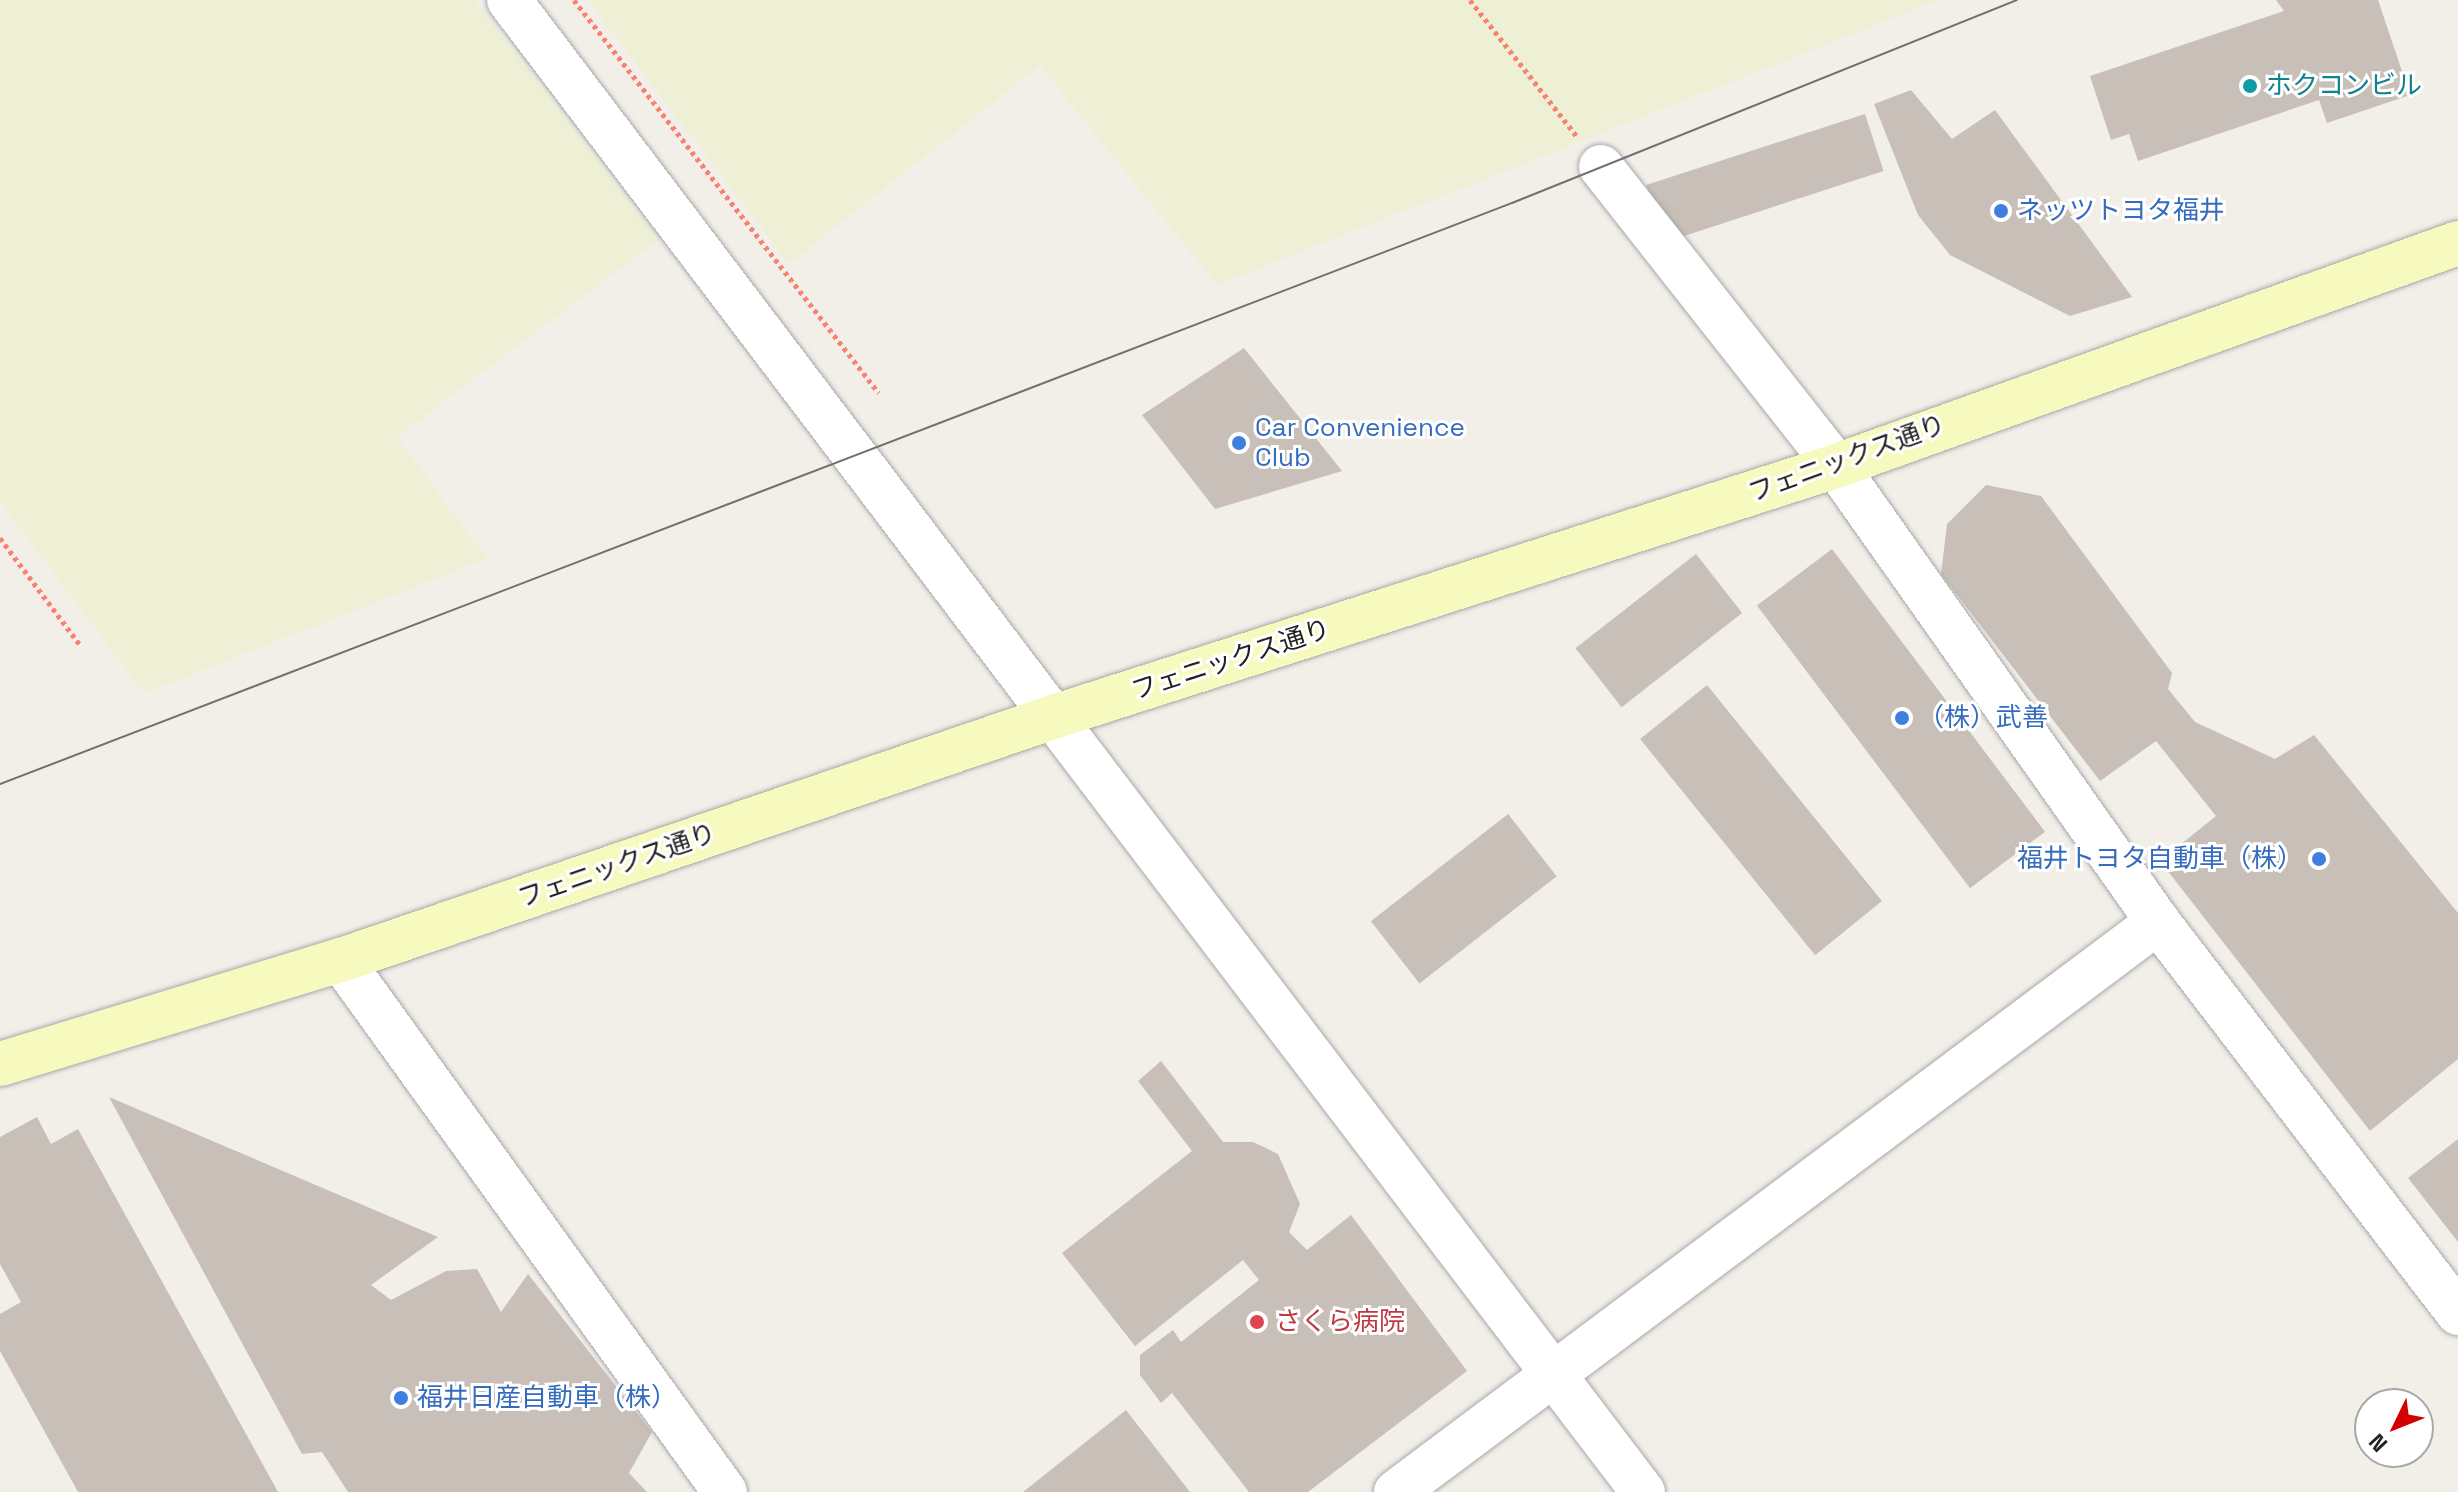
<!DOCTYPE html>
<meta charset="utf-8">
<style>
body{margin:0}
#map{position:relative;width:2458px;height:1492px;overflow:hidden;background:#f2efe9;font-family:"Space Grotesk","Noto Sans JP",sans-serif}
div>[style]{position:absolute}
.farmland>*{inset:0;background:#eef0d5}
.building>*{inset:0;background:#c7bfb8;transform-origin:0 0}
.path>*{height:5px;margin-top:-2.5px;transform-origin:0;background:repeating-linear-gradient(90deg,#fa8072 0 4px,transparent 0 8px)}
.roads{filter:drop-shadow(0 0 2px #a9a9a9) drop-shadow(0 0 2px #a9a9a9)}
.minor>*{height:44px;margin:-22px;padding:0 22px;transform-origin:22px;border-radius:22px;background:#fff}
.tertiary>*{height:44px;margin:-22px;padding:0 22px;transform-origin:22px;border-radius:22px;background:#fff}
.secondary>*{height:44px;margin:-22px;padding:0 22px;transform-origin:22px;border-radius:22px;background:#f7fabf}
.tram>*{height:2px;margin:-1px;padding:0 1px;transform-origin:1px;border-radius:1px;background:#707070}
.dots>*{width:22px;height:22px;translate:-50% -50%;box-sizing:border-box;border:4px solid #fff;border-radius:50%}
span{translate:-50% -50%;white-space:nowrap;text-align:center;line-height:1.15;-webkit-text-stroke:6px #fff;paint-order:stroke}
.culture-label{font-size:26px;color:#0d838f}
.left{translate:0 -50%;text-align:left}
.shop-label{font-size:26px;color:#366cbe}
.right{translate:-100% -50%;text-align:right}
.street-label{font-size:26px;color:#222}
.health-label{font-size:26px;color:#be3a42}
.north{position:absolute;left:2354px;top:1388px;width:80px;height:80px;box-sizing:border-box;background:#fff;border:2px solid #a7a7a7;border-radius:50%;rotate:227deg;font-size:22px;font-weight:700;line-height:32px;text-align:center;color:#222}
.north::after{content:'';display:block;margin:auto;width:28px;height:36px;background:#d40000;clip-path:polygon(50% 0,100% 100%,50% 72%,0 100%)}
</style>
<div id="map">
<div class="farmland">
<i style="clip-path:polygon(0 0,475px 0,658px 240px,397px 437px,487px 559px,144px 693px,0 501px)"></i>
<i style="clip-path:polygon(588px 0,1939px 0,1217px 285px,1040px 65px,789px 264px)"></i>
</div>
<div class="building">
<i style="clip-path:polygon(2276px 0,2378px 0,2410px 95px,2327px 123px,2319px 100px,2138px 161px,2129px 134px,2111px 140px,2090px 76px,2284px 11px)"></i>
<i style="clip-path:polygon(1911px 90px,1952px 139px,1995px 110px,2132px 297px,2070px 316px,1950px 255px,1918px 215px,1874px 104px)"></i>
<i style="left:1865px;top:114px;width:60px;height:230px;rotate:72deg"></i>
<i style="clip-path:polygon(1244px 348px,1342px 471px,1215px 509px,1142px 415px)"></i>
<i style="clip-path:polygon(1986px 485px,2041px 496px,2172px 673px,2168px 689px,2195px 722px,2275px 759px,2314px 735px,2458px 913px,2458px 1059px,2370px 1131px,2160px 861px,2216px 816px,2156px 741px,2100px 781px,1941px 574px,1947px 524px)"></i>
<i style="left:1832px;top:549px;width:354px;height:94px;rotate:53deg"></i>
<i style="left:1696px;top:554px;width:75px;height:153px;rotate:52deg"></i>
<i style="left:1707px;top:685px;width:278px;height:86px;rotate:51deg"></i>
<i style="left:1508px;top:814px;width:79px;height:174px;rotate:52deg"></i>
<i style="clip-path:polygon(1161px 1061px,1223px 1142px,1253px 1142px,1278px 1154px,1300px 1204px,1289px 1232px,1307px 1250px,1351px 1215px,1467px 1371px,1308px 1492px,1249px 1492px,1172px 1393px,1161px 1403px,1140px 1375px,1140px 1355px,1173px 1330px,1181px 1342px,1259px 1280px,1243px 1260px,1135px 1346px,1062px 1253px,1192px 1151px,1138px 1081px)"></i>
<i style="clip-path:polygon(109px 1097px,438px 1237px,371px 1285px,391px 1300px,446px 1271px,477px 1269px,501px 1312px,528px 1274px,652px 1432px,629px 1473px,647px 1492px,348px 1492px,322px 1452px,302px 1454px)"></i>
<i style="clip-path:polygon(37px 1117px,51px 1144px,78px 1129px,278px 1492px,78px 1492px,0 1351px,0 1314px,21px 1302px,0 1264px,0 1137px)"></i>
<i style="clip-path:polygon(2458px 1139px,2458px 1242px,2408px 1178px)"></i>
<i style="clip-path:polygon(1126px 1410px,1190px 1492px,1023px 1492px)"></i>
</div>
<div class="path">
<i style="left:574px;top:0;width:497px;rotate:52.2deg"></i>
<i style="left:1470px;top:0;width:172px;rotate:51.9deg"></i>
<i style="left:0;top:538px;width:134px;rotate:53.2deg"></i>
</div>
<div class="roads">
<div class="minor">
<i style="left:509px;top:0;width:900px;rotate:52.81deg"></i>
<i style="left:1601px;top:167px;width:380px;rotate:51.8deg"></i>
<i style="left:1396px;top:1492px;width:952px;rotate:-36.8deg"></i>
</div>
<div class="tertiary">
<i style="left:1836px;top:466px;width:558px;rotate:54.77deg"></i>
<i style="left:2158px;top:922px;width:493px;rotate:52.5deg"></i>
<i style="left:1053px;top:717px;width:974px;rotate:52.72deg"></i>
<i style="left:341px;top:960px;width:656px;rotate:54.18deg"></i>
</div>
<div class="secondary">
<i style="left:0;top:1064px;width:357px;rotate:-17deg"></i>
<i style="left:341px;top:960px;width:752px;rotate:-18.84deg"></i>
<i style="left:1053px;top:717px;width:822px;rotate:-17.77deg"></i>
<i style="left:1836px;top:466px;width:661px;rotate:-19.72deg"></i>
</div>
</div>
<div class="tram">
<i style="left:0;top:784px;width:1620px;rotate:-21.02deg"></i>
<i style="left:1512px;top:203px;width:544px;rotate:-21.9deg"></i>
</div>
<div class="dots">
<i style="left:2250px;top:86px;background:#0f9aa8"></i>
<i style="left:2001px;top:211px;background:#3f7fe0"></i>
<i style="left:1239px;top:443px;background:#3f7fe0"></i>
<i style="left:1902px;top:718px;background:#3f7fe0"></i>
<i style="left:2319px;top:859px;background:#3f7fe0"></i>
<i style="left:1257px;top:1322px;background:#e0444e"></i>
<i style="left:401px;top:1398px;background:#3f7fe0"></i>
</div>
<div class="culture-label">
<span class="left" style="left:2266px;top:86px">ホクコンビル</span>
</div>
<div class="shop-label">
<span class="left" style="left:2017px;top:211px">ネッツトヨタ福井</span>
<span class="left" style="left:1255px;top:443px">Car Convenience<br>Club</span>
<span class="left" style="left:1918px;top:718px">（株）武善</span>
<span class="right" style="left:2303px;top:859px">福井トヨタ自動車（株）</span>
<span class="left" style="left:417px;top:1398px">福井日産自動車（株）</span>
</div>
<div class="street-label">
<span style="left:1847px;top:459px;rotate:-20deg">フェニックス通り</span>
<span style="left:1231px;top:660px;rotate:-18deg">フェニックス通り</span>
<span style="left:617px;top:866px;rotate:-19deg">フェニックス通り</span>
</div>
<div class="health-label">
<span class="left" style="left:1275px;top:1322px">さくら病院</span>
</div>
<div class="north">N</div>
</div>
